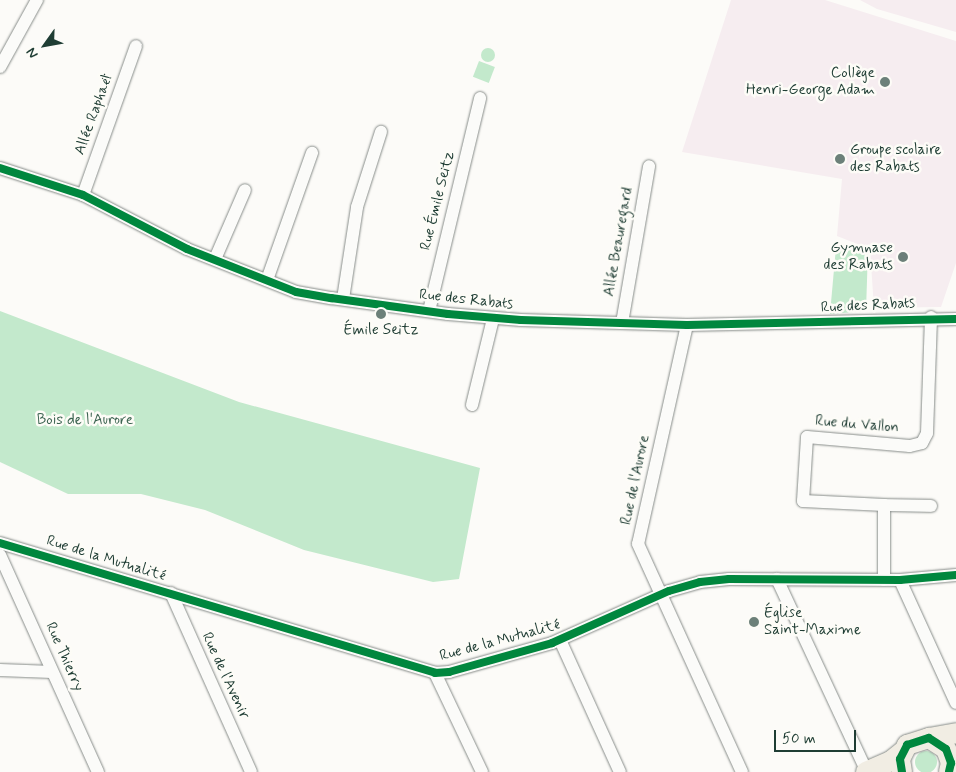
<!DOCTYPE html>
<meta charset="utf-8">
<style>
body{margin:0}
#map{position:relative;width:956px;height:772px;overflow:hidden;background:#fcfbf8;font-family:Mynerve,sans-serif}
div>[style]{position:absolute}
.built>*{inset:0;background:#f6edf0}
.green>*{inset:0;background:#c3e9cc;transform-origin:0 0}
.round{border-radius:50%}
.roads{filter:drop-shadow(0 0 1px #888d8a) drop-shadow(0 0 1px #888d8a)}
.minor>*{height:12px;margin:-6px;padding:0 6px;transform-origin:6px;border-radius:6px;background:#fbfbf9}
.primary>*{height:20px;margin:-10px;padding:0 10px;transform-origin:10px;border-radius:10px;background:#f1ede3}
.cycleway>*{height:8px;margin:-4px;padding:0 4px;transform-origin:4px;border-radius:4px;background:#00873e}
.dots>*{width:14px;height:14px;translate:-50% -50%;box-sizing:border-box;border:2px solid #fdfcf7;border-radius:50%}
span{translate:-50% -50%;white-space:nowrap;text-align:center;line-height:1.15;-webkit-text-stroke:5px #fdfcf7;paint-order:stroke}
.poi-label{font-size:15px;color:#1f3d34}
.right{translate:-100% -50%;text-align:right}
.left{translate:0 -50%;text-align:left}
.street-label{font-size:15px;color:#1f3d34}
.park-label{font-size:15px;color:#3c6451}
.north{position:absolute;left:20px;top:20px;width:50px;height:50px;-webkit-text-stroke:4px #fdfcf7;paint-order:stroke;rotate:238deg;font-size:14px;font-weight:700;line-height:20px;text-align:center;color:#1f3d34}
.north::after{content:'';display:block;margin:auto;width:18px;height:22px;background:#1f3d34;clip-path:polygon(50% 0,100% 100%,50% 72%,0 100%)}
.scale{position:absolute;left:774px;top:730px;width:82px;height:22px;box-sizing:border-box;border:2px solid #1f3d34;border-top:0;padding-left:6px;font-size:15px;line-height:18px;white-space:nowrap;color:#1f3d34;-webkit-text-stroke:4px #fdfcf7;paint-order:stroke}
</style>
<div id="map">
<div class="built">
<i style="clip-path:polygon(731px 0,825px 0,956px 41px,956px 263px,941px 307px,874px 308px,870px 249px,837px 236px,842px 179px,682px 152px)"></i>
<i style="clip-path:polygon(860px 0,956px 0,956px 32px,877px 9px)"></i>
</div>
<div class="green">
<i class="round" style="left:481px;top:48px;width:14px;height:14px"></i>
<i style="left:479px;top:61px;width:17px;height:17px;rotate:21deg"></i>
<i style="clip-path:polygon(836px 247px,868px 250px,866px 311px,830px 314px)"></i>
<i style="clip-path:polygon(0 311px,239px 402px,480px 468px,459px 579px,433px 582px,304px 550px,205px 510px,141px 494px,68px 494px,0 462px)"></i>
<i class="round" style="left:915px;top:751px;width:22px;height:22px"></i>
</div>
<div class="roads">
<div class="minor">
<i style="left:0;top:67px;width:77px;rotate:-61.1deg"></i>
<i style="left:0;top:168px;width:87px;rotate:18deg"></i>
<i style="left:83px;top:195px;width:117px;rotate:27.4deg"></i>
<i style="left:187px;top:249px;width:117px;rotate:21.5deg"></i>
<i style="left:296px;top:292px;width:36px;rotate:10deg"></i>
<i style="left:331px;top:298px;width:118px;rotate:7.8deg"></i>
<i style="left:448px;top:314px;width:73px;rotate:4.7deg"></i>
<i style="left:521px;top:320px;width:166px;rotate:1.7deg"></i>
<i style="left:687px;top:325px;width:269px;rotate:-1.3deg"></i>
<i style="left:83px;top:195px;width:158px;rotate:-70.4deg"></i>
<i style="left:215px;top:259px;width:75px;rotate:-66.5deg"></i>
<i style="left:267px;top:280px;width:135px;rotate:-70.5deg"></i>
<i style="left:343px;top:299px;width:93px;rotate:-81.3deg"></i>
<i style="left:357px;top:207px;width:79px;rotate:-72.3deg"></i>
<i style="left:429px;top:311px;width:219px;rotate:-76.5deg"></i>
<i style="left:622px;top:323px;width:159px;rotate:-80.2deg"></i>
<i style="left:687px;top:325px;width:224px;rotate:102.6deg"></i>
<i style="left:638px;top:544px;width:251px;rotate:65.5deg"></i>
<i style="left:472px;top:405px;width:89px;rotate:-76.3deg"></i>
<i style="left:884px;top:505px;width:47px;rotate:1.2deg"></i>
<i style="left:0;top:543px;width:454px;rotate:16.6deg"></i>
<i style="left:435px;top:673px;width:14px;rotate:-4deg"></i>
<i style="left:449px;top:672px;width:107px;rotate:-15.7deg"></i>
<i style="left:552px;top:643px;width:128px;rotate:-24deg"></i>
<i style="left:669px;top:591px;width:32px;rotate:-16deg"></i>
<i style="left:700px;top:582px;width:29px;rotate:-6deg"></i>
<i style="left:729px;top:579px;width:171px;rotate:0.3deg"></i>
<i style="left:900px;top:580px;width:56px;rotate:-5.1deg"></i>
<i style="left:0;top:555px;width:238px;rotate:65.7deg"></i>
<i style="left:777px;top:579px;width:213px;rotate:65deg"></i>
<i style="left:884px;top:580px;width:75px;rotate:-90deg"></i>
<i style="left:884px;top:505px;width:81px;rotate:-177.2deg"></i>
<i style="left:803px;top:501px;width:64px;rotate:-86.4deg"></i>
<i style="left:807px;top:437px;width:103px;rotate:5deg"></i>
<i style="left:910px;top:446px;width:12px;rotate:-14deg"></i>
<i style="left:922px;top:443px;width:11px;rotate:-63deg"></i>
<i style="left:927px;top:433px;width:116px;rotate:-88deg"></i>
<i style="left:900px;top:580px;width:135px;rotate:65.5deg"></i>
<i style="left:171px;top:593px;width:196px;rotate:65.9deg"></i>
<i style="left:560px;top:640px;width:145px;rotate:65.6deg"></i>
<i style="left:0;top:670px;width:52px;rotate:2.2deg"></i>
<i style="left:435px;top:673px;width:110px;rotate:64.6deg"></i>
</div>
<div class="primary">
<i style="left:929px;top:738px;width:27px;rotate:-10deg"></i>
<i style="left:866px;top:772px;width:27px;rotate:-24deg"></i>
<i style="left:891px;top:761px;width:14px;rotate:-39deg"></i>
<i style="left:902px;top:772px;width:13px;rotate:-99deg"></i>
<i style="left:900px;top:759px;width:16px;rotate:-63deg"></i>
<i style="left:907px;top:745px;width:23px;rotate:-18deg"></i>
<i style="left:929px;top:738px;width:20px;rotate:33deg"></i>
<i style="left:946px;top:749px;width:15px;rotate:70deg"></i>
<i style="left:951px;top:763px;width:9px;rotate:103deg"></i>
</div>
</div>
<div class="cycleway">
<i style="left:0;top:168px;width:87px;rotate:18deg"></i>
<i style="left:83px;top:195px;width:117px;rotate:27.4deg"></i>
<i style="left:187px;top:249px;width:117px;rotate:21.5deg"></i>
<i style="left:296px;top:292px;width:36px;rotate:10deg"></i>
<i style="left:331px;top:298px;width:118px;rotate:7.8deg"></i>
<i style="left:448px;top:314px;width:73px;rotate:4.7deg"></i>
<i style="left:521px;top:320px;width:166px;rotate:1.7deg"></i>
<i style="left:687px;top:325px;width:269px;rotate:-1.3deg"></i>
<i style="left:0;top:543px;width:454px;rotate:16.6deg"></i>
<i style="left:435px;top:673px;width:14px;rotate:-4deg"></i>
<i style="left:449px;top:672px;width:107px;rotate:-15.7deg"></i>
<i style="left:552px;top:643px;width:128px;rotate:-24deg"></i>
<i style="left:669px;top:591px;width:32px;rotate:-16deg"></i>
<i style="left:700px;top:582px;width:29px;rotate:-6deg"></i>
<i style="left:729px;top:579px;width:171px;rotate:0.3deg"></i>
<i style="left:900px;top:580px;width:56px;rotate:-5.1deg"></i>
<i style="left:902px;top:772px;width:13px;rotate:-99deg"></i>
<i style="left:900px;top:759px;width:16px;rotate:-63deg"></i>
<i style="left:907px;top:745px;width:23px;rotate:-18deg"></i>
<i style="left:929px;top:738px;width:20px;rotate:33deg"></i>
<i style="left:946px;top:749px;width:15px;rotate:70deg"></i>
<i style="left:951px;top:763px;width:9px;rotate:103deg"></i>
</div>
<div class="dots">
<i style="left:885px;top:82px;background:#6c8079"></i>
<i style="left:840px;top:159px;background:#6c8079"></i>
<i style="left:903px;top:257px;background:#6c8079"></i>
<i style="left:381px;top:314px;background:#6c8079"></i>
<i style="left:754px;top:622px;background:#6c8079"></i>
</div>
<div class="poi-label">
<span class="right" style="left:875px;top:82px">Collège<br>Henri-George Adam</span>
<span class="left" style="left:850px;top:159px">Groupe scolaire<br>des Rabats</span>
<span class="right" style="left:893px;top:257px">Gymnase<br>des Rabats</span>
<span style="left:381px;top:331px">Émile Seitz</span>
<span class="left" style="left:764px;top:622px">Église<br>Saint-Maxime</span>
</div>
<div class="street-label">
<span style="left:94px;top:115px;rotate:-70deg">Allée Raphaël</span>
<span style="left:438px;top:201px;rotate:-76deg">Rue Émile Seitz</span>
<span style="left:619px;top:242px;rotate:-80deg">Allée Beauregard</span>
<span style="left:466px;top:300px;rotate:6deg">Rue des Rabats</span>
<span style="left:868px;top:306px;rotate:-3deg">Rue des Rabats</span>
<span style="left:857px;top:425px;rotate:5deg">Rue du Vallon</span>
<span style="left:636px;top:480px;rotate:-78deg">Rue de l'Aurore</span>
<span style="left:106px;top:559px;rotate:17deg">Rue de la Mutualité</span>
<span style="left:500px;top:641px;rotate:-15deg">Rue de la Mutualité</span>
<span style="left:64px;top:657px;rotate:66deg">Rue Thierry</span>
<span style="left:225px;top:676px;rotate:65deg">Rue de l'Avenir</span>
</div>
<div class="park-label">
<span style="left:85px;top:421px">Bois de l'Aurore</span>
</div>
<div class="north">N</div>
<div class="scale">50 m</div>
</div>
